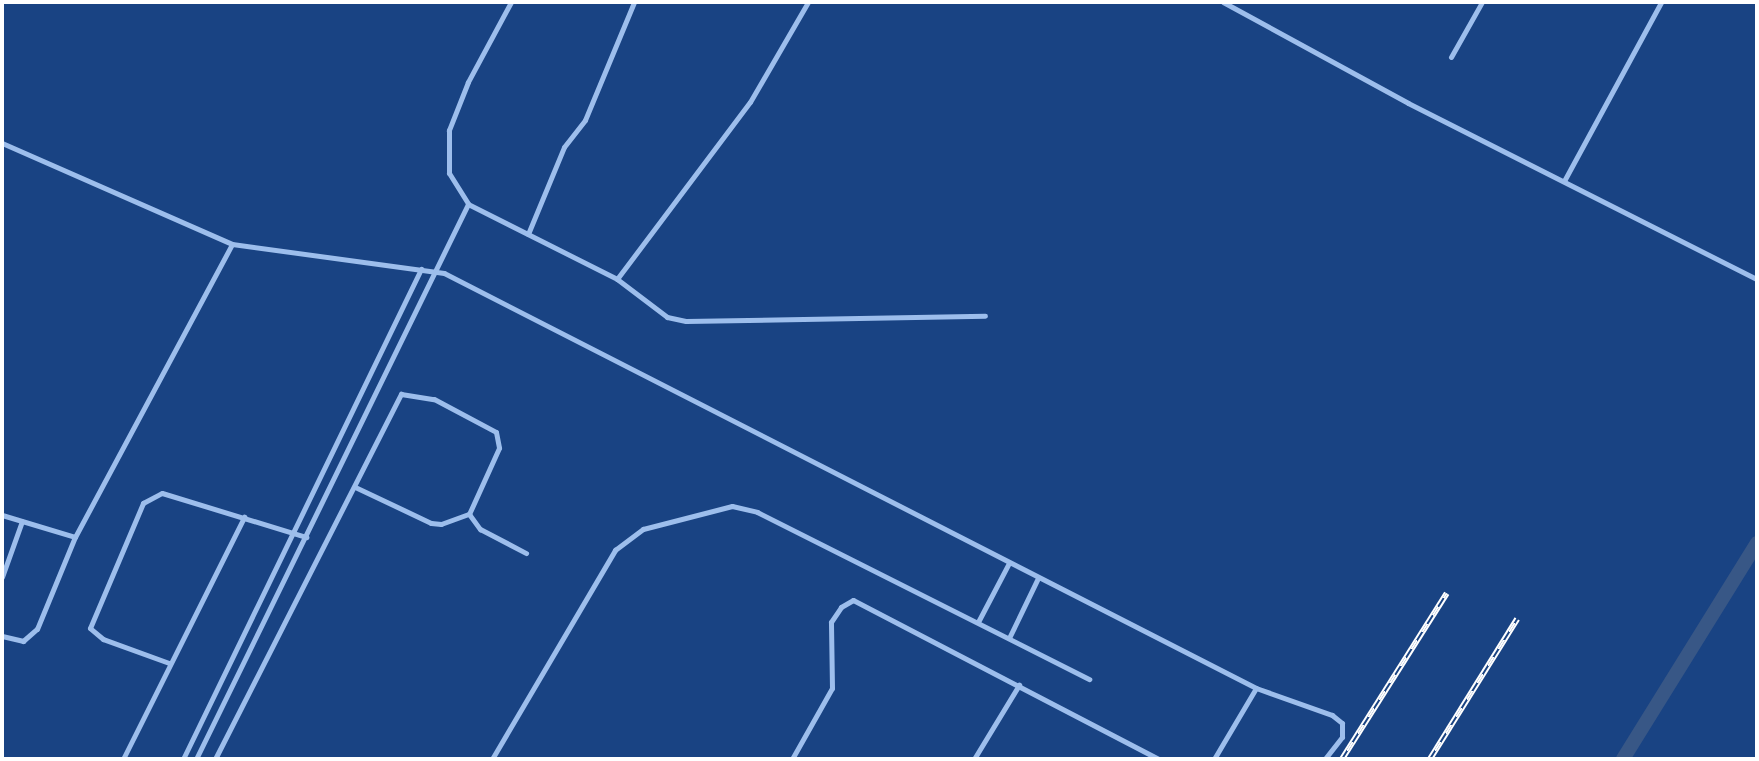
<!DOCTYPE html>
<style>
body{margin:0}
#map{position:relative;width:1759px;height:761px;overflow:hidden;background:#194383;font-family:"Sofia Sans Condensed",sans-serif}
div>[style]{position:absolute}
.canal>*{height:14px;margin:-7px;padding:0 7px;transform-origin:7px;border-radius:7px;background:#385786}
.service>*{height:5px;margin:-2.5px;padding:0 2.5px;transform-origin:2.5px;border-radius:2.5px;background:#9dbeec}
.rail>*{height:6px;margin-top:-3px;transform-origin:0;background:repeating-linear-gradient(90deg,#194383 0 10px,#fff 0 20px);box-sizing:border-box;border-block:2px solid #fff}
span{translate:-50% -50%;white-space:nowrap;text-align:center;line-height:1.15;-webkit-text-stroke:5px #194383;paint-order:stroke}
.frame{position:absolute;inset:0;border:4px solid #fff;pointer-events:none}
</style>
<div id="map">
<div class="canal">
<i style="left:1623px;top:759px;width:254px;rotate:-58.2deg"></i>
</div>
<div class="service">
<i style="left:511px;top:2px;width:91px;rotate:118.3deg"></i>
<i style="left:468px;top:82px;width:52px;rotate:111.6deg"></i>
<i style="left:449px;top:130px;width:43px;rotate:90deg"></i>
<i style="left:449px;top:173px;width:36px;rotate:58deg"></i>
<i style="left:468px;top:204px;width:167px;rotate:26.7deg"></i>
<i style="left:617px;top:279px;width:63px;rotate:37.2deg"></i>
<i style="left:667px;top:317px;width:19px;rotate:12deg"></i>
<i style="left:686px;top:321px;width:299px;rotate:-1deg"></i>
<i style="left:1223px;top:2px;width:211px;rotate:28.6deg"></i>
<i style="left:1408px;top:103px;width:391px;rotate:26.8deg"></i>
<i style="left:1451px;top:57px;width:63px;rotate:-60.6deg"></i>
<i style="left:2px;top:143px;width:251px;rotate:23.7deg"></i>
<i style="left:232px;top:244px;width:214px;rotate:7.8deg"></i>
<i style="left:444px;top:273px;width:912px;rotate:27.07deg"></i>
<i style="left:1256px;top:688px;width:81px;rotate:19.6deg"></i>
<i style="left:1332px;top:715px;width:13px;rotate:39deg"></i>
<i style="left:1342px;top:723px;width:14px;rotate:90deg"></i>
<i style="left:1342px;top:737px;width:28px;rotate:128deg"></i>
<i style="left:1564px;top:181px;width:204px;rotate:-61.5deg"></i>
<i style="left:528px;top:234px;width:94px;rotate:-67.5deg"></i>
<i style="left:564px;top:147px;width:34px;rotate:-52deg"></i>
<i style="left:585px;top:120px;width:128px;rotate:-67.4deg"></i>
<i style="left:617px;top:279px;width:221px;rotate:-53.1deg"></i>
<i style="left:750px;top:102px;width:116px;rotate:-59.9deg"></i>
<i style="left:355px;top:487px;width:84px;rotate:25.3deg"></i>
<i style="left:431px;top:523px;width:10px;rotate:6deg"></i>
<i style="left:441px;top:524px;width:30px;rotate:-20deg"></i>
<i style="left:2px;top:515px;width:76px;rotate:16.8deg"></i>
<i style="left:2px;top:577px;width:59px;rotate:-70.3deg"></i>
<i style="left:978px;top:622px;width:67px;rotate:-62.3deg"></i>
<i style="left:2px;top:636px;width:22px;rotate:13deg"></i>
<i style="left:23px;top:641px;width:18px;rotate:-41deg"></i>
<i style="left:37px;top:629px;width:100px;rotate:-67.6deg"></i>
<i style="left:75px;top:537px;width:332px;rotate:-61.8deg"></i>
<i style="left:1009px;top:638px;width:67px;rotate:-64.2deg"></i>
<i style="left:169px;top:663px;width:70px;rotate:-160deg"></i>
<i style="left:103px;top:639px;width:17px;rotate:-140deg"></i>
<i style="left:90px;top:628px;width:136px;rotate:-67deg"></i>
<i style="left:143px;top:503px;width:21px;rotate:-28deg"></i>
<i style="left:162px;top:493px;width:151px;rotate:17deg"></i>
<i style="left:123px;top:759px;width:271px;rotate:-63.4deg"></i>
<i style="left:183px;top:759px;width:545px;rotate:-64.09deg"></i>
<i style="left:196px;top:759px;width:618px;rotate:-63.89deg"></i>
<i style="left:215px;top:759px;width:410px;rotate:-63deg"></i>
<i style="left:401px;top:394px;width:33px;rotate:9deg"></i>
<i style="left:434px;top:399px;width:70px;rotate:28deg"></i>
<i style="left:496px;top:432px;width:16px;rotate:79deg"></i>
<i style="left:499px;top:448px;width:72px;rotate:114.4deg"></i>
<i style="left:469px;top:514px;width:19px;rotate:54deg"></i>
<i style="left:480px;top:529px;width:52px;rotate:27.6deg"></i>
<i style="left:492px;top:759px;width:243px;rotate:-59.5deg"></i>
<i style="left:615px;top:550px;width:35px;rotate:-37deg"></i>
<i style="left:643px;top:529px;width:92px;rotate:-14.5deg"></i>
<i style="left:732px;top:506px;width:26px;rotate:13deg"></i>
<i style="left:757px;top:512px;width:372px;rotate:26.7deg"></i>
<i style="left:792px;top:759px;width:81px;rotate:-60.6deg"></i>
<i style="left:832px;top:688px;width:66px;rotate:-90.9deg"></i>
<i style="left:831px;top:622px;width:18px;rotate:-56deg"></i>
<i style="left:841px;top:607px;width:14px;rotate:-30deg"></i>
<i style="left:853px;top:600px;width:344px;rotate:27.5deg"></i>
<i style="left:974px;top:759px;width:87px;rotate:-58.7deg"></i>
<i style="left:1214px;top:759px;width:82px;rotate:-59.4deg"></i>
</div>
<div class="rail">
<i style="left:1342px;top:759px;width:196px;rotate:-57.7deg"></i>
<i style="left:1430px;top:759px;width:165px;rotate:-58.1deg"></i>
</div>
<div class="frame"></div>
</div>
